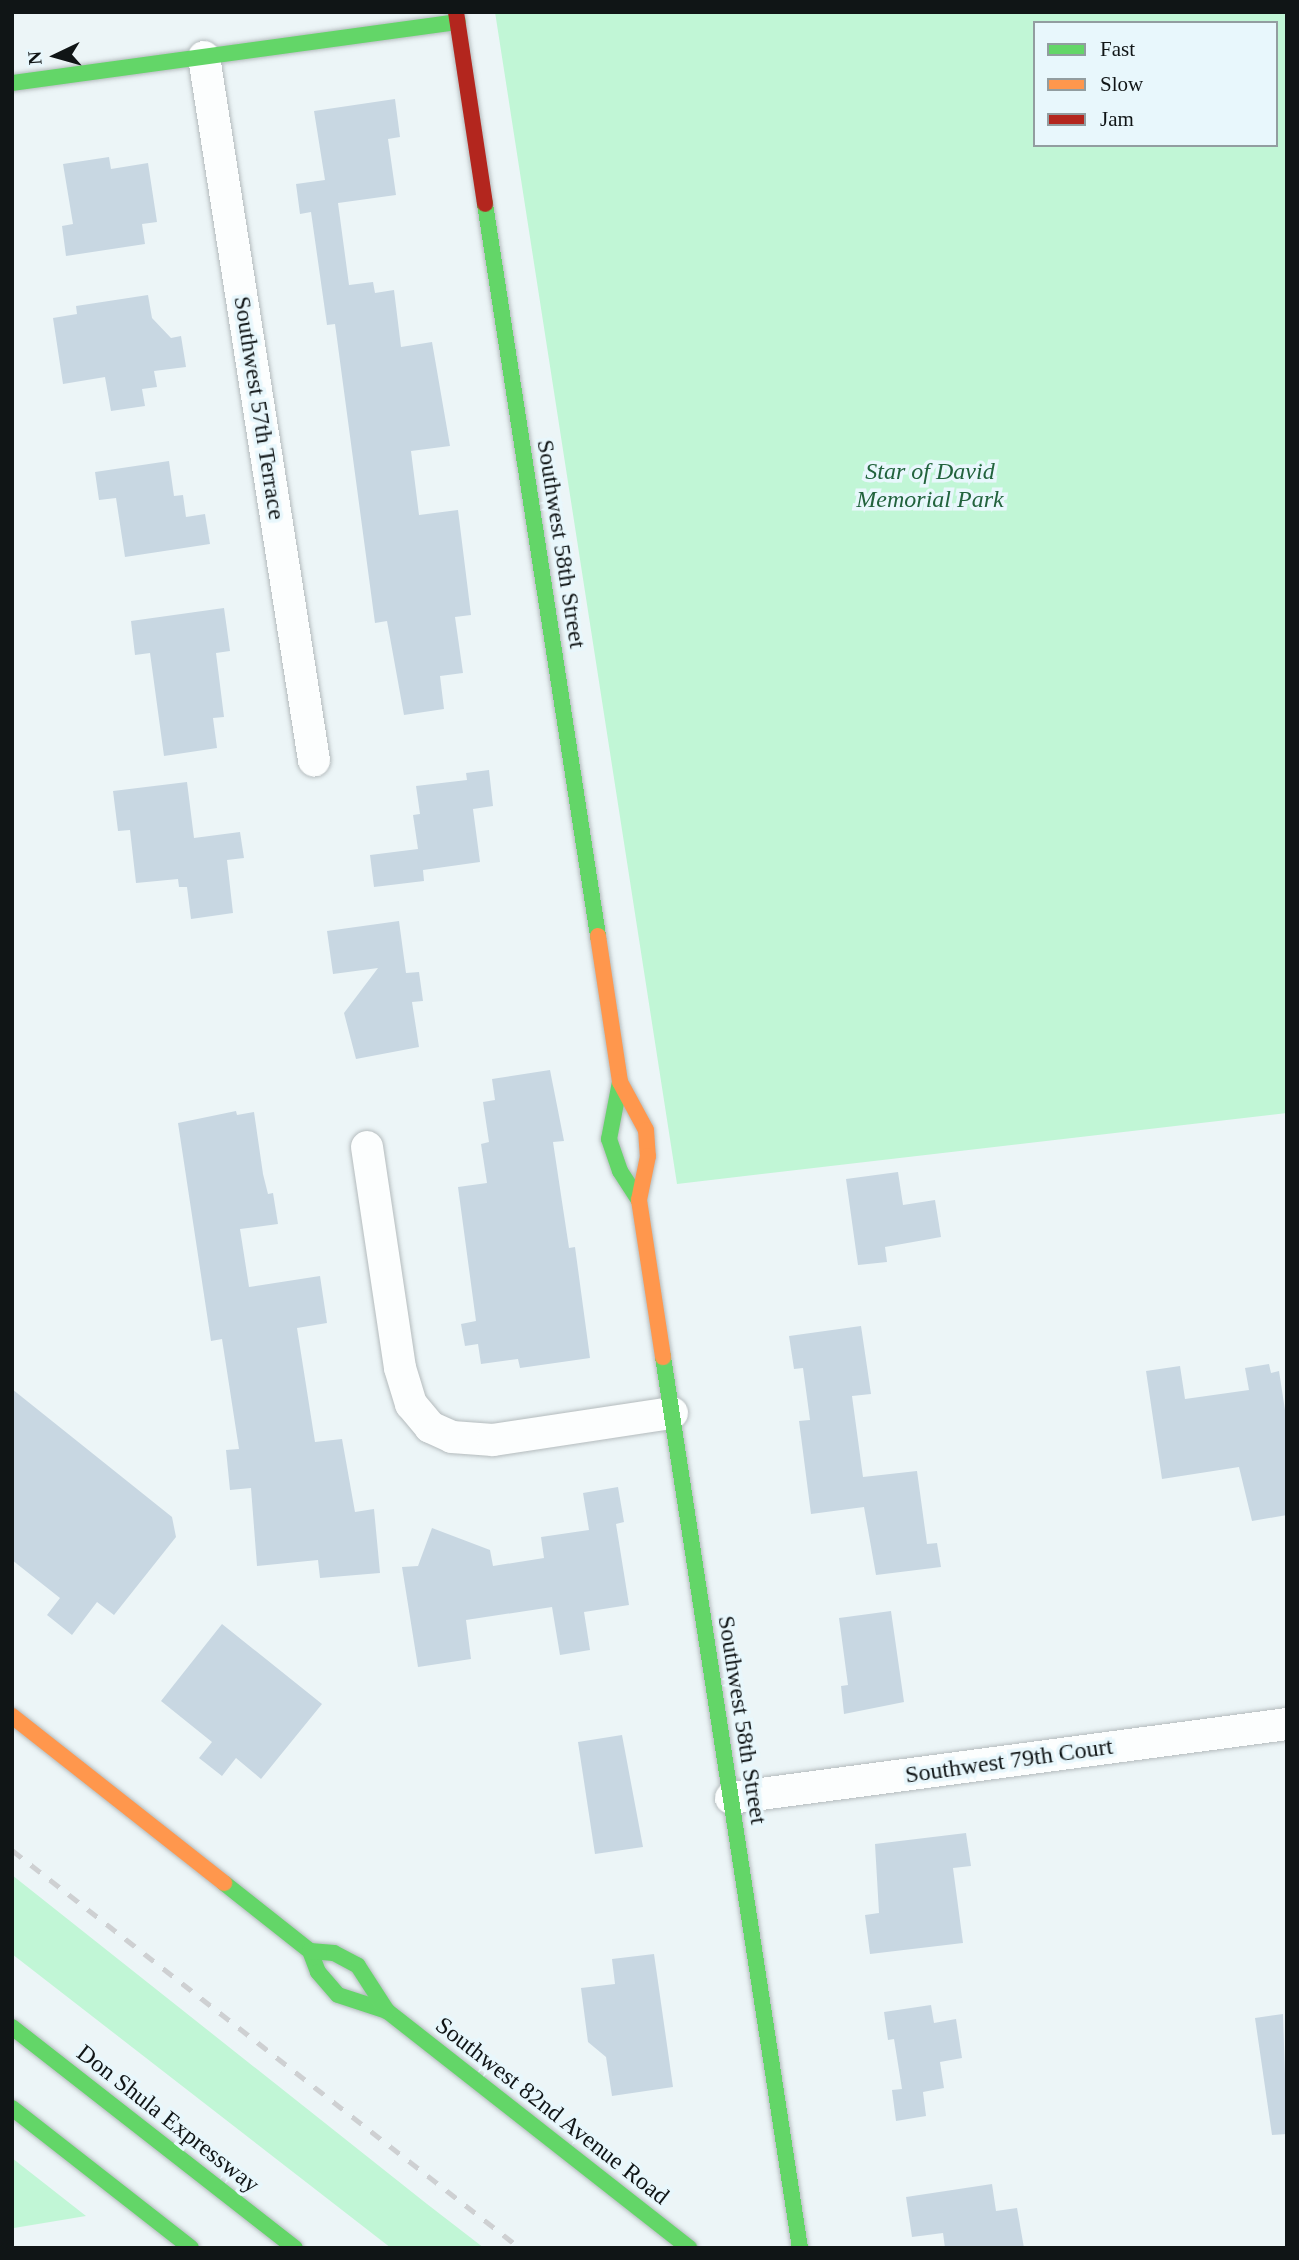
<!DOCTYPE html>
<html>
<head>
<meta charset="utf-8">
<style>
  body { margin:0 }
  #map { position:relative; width:1299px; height:2260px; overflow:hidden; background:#ecf5f7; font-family:Georgia,serif }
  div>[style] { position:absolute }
  .green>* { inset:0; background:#c1f6d6 }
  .building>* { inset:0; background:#c8d7e2 }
  .roads { filter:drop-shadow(0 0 2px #b4bbbd) drop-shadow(0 0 2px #b4bbbd) }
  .street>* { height:32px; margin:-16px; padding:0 16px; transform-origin:16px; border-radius:16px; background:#fcfefe }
  .fast>* { height:16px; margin:-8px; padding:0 8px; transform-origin:8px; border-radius:8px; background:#63d668 }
  .slow>* { height:16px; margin:-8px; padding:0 8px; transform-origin:8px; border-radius:8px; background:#ff974d }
  .jam>* { height:16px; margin:-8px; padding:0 8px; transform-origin:8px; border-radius:8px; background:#b3261e }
  .rail>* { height:5px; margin-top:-2.5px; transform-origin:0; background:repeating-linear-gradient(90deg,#ced0d2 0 12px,transparent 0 24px) }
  span { translate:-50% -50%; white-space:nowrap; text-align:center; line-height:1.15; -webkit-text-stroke:7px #e8f7fc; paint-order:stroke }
  .street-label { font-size:24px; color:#101516 }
  .park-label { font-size:24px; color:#22633d; font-style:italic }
  .frame { position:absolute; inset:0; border:14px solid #101516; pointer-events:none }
  .legend { position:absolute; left:1033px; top:21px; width:245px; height:126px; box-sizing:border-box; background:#e8f7fc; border:2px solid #929da0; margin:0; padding:9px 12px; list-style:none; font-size:21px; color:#101516 }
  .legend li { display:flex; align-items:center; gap:14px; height:35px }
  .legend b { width:35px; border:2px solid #929da0 }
  .north { position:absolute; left:21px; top:21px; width:70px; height:70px; -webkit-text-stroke:5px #e8f7fc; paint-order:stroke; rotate:265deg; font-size:19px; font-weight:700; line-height:28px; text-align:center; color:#101516 }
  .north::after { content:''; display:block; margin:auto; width:24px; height:32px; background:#101516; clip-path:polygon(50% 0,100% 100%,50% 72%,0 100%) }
</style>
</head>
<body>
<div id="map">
  <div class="green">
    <i style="clip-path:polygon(evenodd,495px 12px,1287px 12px,1287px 1113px,677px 1184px,495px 12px,1035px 23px,1276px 23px,1276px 145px,1035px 145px,1035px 23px)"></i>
    <i style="clip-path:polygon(12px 1875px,427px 2204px,484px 2248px,391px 2248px,12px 1954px)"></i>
    <i style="clip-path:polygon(12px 2158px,86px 2216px,14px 2228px,12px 2239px)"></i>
  </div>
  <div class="building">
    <i style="clip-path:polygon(395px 99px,400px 137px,388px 139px,396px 195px,338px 203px,349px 285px,373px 282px,375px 293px,394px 290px,401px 347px,432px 342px,450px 446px,411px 451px,419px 515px,458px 510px,471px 615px,455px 617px,463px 673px,440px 676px,444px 709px,404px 715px,387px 621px,375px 623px,335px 324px,327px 325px,311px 212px,300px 214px,296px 184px,325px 180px,314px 111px)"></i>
    <i style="clip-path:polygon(109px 157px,111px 169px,148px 163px,157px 222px,142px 224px,145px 244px,66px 256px,62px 226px,73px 224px,63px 164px)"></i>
    <i style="clip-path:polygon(148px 295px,152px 318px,171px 338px,181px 336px,186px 367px,154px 371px,157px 387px,142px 389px,145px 406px,111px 411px,105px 377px,63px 384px,53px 318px,77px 314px,76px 306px)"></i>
    <i style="clip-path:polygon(169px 461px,174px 496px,183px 495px,186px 517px,205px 514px,210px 544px,125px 557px,116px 498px,99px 500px,95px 472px)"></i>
    <i style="clip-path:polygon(224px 608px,230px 651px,216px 653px,224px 717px,213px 718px,217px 748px,164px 756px,150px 653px,135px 655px,131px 621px)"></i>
    <i style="clip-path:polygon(489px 770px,493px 806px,473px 809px,480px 862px,423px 870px,424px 881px,374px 887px,370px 855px,418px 849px,413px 815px,420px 814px,416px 786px,467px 780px,466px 773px)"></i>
    <i style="clip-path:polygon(187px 782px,194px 838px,240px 832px,244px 858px,227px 860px,233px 913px,191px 919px,187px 887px,179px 887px,178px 879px,136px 883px,130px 830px,118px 831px,113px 791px)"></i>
    <i style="clip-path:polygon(399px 921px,406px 973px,419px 972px,423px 1001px,412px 1002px,419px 1047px,356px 1059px,344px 1013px,378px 968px,333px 974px,327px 931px)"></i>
    <i style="clip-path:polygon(550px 1070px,564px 1141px,553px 1142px,569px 1248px,575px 1247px,590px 1358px,520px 1368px,518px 1359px,481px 1364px,478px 1344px,465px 1346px,461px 1324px,476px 1321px,458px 1187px,487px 1183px,481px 1144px,489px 1142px,483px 1102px,495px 1100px,492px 1079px)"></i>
    <i style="clip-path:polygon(236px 1111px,237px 1115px,254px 1112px,263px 1174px,268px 1194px,273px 1193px,278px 1224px,240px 1229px,249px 1287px,320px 1276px,327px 1323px,297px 1328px,315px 1442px,342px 1439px,355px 1512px,374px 1509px,380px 1573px,320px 1578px,318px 1560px,257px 1566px,251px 1488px,230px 1490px,226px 1450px,239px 1449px,222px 1339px,211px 1341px,178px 1123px)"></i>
    <i style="clip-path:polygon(898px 1172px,903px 1205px,935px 1200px,941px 1237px,885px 1247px,887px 1262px,858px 1265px,846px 1179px)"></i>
    <i style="clip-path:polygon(861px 1326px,871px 1394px,852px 1396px,863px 1477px,917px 1471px,927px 1544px,937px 1543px,941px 1567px,876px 1575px,864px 1507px,811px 1514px,799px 1421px,810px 1420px,803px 1368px,794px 1369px,789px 1336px)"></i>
    <i style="clip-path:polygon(1269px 1364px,1271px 1373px,1279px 1371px,1287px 1423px,1287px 1515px,1252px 1521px,1239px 1467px,1162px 1479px,1146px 1371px,1180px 1366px,1185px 1399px,1249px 1390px,1245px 1368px)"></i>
    <i style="clip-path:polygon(12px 1389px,172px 1517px,176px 1537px,114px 1615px,97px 1602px,72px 1635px,47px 1615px,60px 1598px,12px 1560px)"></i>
    <i style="clip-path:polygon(618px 1487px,624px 1522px,616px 1524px,629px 1605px,584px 1612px,590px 1650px,560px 1655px,552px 1607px,466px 1620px,471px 1659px,418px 1667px,402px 1567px,418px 1566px,432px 1528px,490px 1550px,493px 1566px,544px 1558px,541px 1537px,589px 1530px,583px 1493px)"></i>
    <i style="clip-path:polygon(891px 1611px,904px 1702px,844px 1714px,841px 1686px,848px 1685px,839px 1618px)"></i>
    <i style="clip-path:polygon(222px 1624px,322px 1704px,261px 1779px,236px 1758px,222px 1776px,199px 1758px,212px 1742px,161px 1701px)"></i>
    <i style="clip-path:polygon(622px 1735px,643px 1847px,595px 1854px,578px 1742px)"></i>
    <i style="clip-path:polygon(966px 1833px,971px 1866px,953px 1868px,963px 1943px,870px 1954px,865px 1915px,879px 1913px,875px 1844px)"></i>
    <i style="clip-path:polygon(654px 1954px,673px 2087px,612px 2096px,606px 2057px,588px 2042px,581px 1988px,615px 1984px,612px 1959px)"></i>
    <i style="clip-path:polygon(931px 2005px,934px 2023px,956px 2019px,962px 2058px,940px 2062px,944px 2088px,923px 2092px,926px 2116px,896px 2121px,892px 2090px,902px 2089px,894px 2039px,888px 2040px,884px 2012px)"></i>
    <i style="clip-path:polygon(1283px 2014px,1287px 2134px,1272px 2135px,1255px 2018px)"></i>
    <i style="clip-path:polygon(992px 2184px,996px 2211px,1017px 2208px,1024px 2248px,945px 2248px,943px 2233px,912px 2237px,906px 2197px)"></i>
  </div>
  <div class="roads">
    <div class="street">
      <i style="left:204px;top:57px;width:712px;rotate:81.11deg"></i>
      <i style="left:367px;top:1147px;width:223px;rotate:81.5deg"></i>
      <i style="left:400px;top:1368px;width:38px;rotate:73deg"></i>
      <i style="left:411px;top:1404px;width:30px;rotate:50deg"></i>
      <i style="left:430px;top:1427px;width:24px;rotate:24deg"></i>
      <i style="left:452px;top:1437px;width:41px;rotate:4.2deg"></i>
      <i style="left:493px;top:1440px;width:181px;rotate:-8.6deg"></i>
      <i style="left:731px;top:1798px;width:561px;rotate:-7.58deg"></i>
    </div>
    <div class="fast">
      <i style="left:12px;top:83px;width:450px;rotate:-7.8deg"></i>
      <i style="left:485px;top:204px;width:741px;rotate:81.22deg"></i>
      <i style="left:620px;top:1082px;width:58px;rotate:100.9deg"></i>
      <i style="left:609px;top:1139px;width:34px;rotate:71deg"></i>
      <i style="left:620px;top:1171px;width:35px;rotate:57deg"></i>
      <i style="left:663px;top:1357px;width:901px;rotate:81.26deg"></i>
      <i style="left:224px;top:1883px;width:110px;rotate:38.3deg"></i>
      <i style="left:310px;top:1951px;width:22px;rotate:69deg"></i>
      <i style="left:318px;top:1972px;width:30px;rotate:49deg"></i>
      <i style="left:338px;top:1995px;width:52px;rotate:18.1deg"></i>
      <i style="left:387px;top:2011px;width:384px;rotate:38.1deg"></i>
      <i style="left:310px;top:1951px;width:24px;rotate:5deg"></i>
      <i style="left:334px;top:1953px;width:27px;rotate:28deg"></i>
      <i style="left:358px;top:1966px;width:54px;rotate:57.2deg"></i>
      <i style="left:12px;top:2027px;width:359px;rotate:38deg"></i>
      <i style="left:12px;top:2108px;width:227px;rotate:38deg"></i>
    </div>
    <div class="slow">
      <i style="left:598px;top:936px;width:148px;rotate:81.4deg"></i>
      <i style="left:620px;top:1082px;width:55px;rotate:61.6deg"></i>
      <i style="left:646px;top:1130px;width:26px;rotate:86deg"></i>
      <i style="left:648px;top:1156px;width:45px;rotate:101.6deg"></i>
      <i style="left:639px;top:1200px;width:159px;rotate:81.3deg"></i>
      <i style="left:12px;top:1716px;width:270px;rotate:38.2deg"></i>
    </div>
    <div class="jam">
      <i style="left:456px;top:12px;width:194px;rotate:81.4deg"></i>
    </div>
  </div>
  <div class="rail">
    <i style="left:12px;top:1850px;width:645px;rotate:38.08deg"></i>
  </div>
  <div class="street-label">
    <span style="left:259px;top:408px;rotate:81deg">Southwest 57th Terrace</span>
    <span style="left:561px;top:544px;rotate:81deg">Southwest 58th Street</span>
    <span style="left:742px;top:1720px;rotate:81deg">Southwest 58th Street</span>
    <span style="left:1009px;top:1761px;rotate:-8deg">Southwest 79th Court</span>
    <span style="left:552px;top:2111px;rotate:38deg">Southwest 82nd Avenue Road</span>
    <span style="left:168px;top:2119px;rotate:38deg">Don Shula Expressway</span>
  </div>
  <div class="park-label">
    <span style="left:930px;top:486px">Star of David<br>Memorial Park</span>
  </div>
  <div class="frame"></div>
  <ul class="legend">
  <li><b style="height:9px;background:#63d668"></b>Fast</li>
  <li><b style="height:9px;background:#ff974d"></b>Slow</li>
  <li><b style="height:9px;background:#b3261e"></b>Jam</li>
  </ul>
  <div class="north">N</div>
</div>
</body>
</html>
